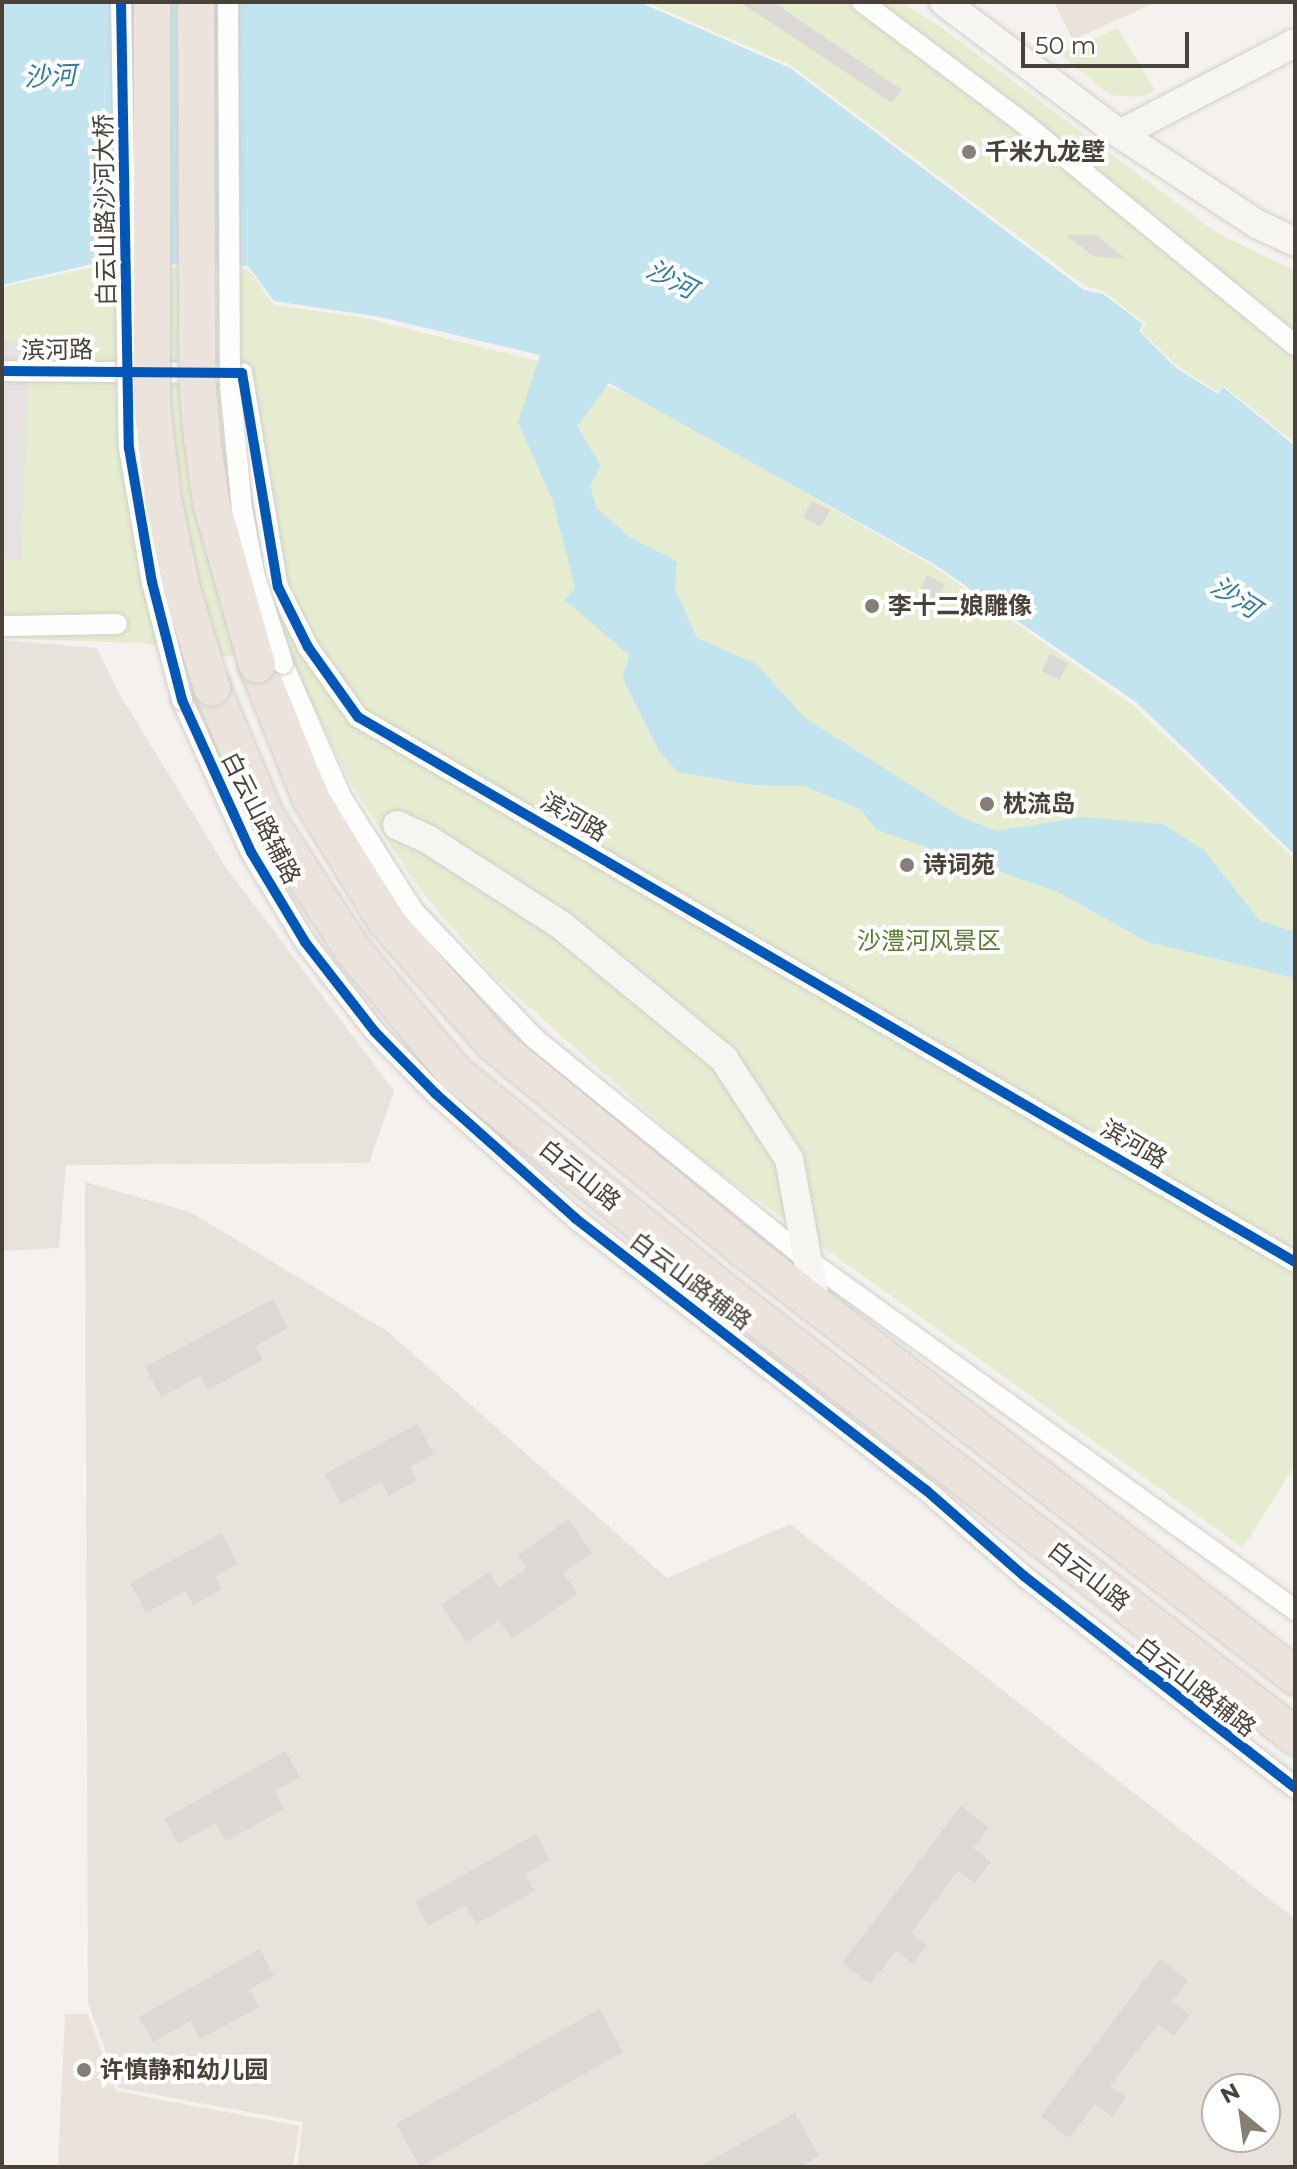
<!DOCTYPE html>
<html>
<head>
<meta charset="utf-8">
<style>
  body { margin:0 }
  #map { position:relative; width:1297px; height:2169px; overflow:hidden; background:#f4f1ee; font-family:Montserrat,"Noto Sans SC",sans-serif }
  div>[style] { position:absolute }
  .residential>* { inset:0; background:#e7e2dc }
  .education>* { inset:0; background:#eae3da }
  .green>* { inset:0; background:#e5eccf }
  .parking>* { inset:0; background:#e6e2df }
  .water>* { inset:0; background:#c1e4ef }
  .building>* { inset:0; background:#dcd8d5 }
  .roads { filter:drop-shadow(0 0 2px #d2cfcb) drop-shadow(0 0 2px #d2cfcb) }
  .street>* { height:20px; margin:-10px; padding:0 10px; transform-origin:10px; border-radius:10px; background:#fdfdfc }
  .secondary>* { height:28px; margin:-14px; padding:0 14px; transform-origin:14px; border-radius:14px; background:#f7f5f1 }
  .highway>* { height:36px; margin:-18px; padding:0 18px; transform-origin:18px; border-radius:18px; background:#ece4dc }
  .bridges { filter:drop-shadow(0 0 2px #d2cfcb) drop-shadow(0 0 2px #d2cfcb) }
  .street-bridge>* { height:20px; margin:-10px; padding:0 10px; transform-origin:10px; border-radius:10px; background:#fdfdfc }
  .highway-bridge>* { height:36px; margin:-18px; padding:0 18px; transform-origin:18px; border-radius:18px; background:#ece4dc }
  .cycleway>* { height:10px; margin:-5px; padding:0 5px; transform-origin:5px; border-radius:5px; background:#0057b8 }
  .dots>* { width:22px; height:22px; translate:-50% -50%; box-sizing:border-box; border:4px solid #fff; border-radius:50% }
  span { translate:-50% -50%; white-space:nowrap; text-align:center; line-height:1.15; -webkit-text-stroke:8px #fff; paint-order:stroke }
  .poi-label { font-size:24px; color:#4a4139; font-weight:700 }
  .left { translate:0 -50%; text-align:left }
  .street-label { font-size:24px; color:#4a4139 }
  .park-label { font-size:24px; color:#577c2c }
  .water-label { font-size:26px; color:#2e7f9d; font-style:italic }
  .frame { position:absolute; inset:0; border:4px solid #4a4139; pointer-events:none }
  .north { position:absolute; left:1201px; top:2073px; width:80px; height:80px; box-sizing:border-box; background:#fff; border:2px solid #b7b3b0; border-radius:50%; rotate:331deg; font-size:22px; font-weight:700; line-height:32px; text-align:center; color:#4a4139 }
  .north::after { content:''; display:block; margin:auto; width:28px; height:36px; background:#867f78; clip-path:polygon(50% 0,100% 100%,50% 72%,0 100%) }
  .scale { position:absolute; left:1021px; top:32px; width:168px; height:36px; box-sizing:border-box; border:4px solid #4a4139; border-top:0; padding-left:10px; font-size:24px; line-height:28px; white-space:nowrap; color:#4a4139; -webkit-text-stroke:6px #fff; paint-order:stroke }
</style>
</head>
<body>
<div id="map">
  <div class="residential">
    <i style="clip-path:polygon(2px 640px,97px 648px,120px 695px,225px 866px,394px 1091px,369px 1163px,66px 1165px,59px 1248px,2px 1251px)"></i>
    <i style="clip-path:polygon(evenodd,85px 1182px,190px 1212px,387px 1331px,667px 1578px,790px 1524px,1295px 1919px,1295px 2167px,297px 2167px,303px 2122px,119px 2088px,88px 2003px,85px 1182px,1217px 2089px,1265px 2089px,1265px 2137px,1217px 2137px,1217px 2089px)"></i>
  </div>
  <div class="education">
    <i style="clip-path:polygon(1054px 2px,1156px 2px,1073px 40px)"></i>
    <i style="clip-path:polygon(65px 2014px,88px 2014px,116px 2091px,300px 2126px,293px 2167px,58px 2167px)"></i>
  </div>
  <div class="green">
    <i style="clip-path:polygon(646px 2px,901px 2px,942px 28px,1217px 233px,1295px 271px,1295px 443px,1224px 386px,1218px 392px,1177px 366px,1141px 331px,1146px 324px,1103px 291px,1085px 286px,791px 65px)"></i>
    <i style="clip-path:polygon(1118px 28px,1155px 90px,1141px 97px,1110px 95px,1060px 54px)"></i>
    <i style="clip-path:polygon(97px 266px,248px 269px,274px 305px,360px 317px,550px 364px,639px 398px,933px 566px,1134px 706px,1295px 860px,1295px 1465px,1243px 1548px,704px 1162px,493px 975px,417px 886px,353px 787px,293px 666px,140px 643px,2px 638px,2px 287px)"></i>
  </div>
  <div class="parking">
    <i style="clip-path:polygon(2px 341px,30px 342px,21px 560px,2px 559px)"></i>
  </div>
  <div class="water">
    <i style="clip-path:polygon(2px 2px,639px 2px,790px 68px,1084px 290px,1103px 294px,1143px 324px,1139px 331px,1176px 368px,1218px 394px,1223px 387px,1295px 446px,1295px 855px,1136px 702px,934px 564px,609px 383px,577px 426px,601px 466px,590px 485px,596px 507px,629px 537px,677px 561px,675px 589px,697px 638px,756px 664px,805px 718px,961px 817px,997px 831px,1083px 817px,1162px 824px,1204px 850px,1259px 920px,1295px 932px,1295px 978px,1148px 942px,1056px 891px,877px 830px,860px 809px,804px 786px,753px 785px,678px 772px,660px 753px,622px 677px,629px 655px,565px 600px,575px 588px,552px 499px,518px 422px,540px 355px,380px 317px,274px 301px,248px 266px,96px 263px,2px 285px)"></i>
  </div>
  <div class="building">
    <i style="clip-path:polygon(740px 2px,773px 2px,902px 90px,892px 103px)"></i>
    <i style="clip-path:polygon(1066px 235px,1096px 235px,1126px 259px,1093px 256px)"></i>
    <i style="clip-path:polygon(812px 501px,830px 510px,821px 527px,803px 518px)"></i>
    <i style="clip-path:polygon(927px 575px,945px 584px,937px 601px,919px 592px)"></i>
    <i style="clip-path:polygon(1050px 654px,1068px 663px,1060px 680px,1042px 671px)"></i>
    <i style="clip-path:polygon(273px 1299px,288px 1328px,255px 1346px,263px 1360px,208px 1390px,200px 1376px,161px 1397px,145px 1367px)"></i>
    <i style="clip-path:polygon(417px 1424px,434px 1454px,410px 1467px,417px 1480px,389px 1496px,381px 1482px,341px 1504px,325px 1474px)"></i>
    <i style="clip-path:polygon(569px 1519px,592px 1553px,563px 1573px,577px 1594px,512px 1639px,499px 1620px,466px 1642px,441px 1605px,489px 1572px,499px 1587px,527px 1568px,518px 1555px)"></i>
    <i style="clip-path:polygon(222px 1533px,238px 1564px,215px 1576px,222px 1589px,193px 1605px,186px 1591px,146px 1613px,130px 1583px)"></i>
    <i style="clip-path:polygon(285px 1751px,300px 1777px,275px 1791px,284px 1809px,226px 1841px,216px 1823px,178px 1844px,164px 1819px)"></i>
    <i style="clip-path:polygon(961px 1806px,989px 1828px,973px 1848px,991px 1862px,975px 1883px,958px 1871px,911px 1933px,927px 1945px,913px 1964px,896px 1951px,870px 1984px,842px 1963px)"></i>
    <i style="clip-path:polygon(536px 1834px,550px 1860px,525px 1874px,535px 1891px,476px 1924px,466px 1905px,428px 1926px,415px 1902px)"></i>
    <i style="clip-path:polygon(260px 1949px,274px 1976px,249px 1989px,259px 2007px,200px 2039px,190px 2021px,153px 2042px,139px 2017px)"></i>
    <i style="clip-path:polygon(1160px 1959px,1188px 1981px,1172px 2001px,1190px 2015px,1174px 2036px,1158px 2024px,1110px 2086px,1126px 2098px,1112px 2117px,1095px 2104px,1069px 2138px,1041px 2116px)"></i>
    <i style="clip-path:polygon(599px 2009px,623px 2052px,420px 2167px,396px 2124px)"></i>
    <i style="clip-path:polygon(795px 2113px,819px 2156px,800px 2167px,699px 2167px)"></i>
  </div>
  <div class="roads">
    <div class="street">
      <i style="left:862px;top:2px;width:205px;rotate:36.9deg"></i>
      <i style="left:1026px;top:125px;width:348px;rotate:39.3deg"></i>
      <i style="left:2px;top:371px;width:240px;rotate:0.5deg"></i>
      <i style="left:242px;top:373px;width:217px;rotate:80.5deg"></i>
      <i style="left:278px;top:587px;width:67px;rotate:63.4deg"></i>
      <i style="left:308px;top:647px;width:86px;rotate:54.5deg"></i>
      <i style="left:358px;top:717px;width:1084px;rotate:30.18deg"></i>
      <i style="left:2px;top:626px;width:115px;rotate:-1deg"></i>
      <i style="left:283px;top:664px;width:145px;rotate:66.4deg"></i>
      <i style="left:341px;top:797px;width:136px;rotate:57.6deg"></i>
      <i style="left:414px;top:912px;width:175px;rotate:46.4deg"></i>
      <i style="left:535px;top:1039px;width:351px;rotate:39deg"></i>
      <i style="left:808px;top:1260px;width:600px;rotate:35.7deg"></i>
      <i style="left:182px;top:700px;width:167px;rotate:65.6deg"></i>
      <i style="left:251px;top:852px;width:105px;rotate:59deg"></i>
      <i style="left:305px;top:942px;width:114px;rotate:52.1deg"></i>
      <i style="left:375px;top:1032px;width:87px;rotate:45.5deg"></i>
      <i style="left:436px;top:1094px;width:186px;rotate:41.7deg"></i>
      <i style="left:575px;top:1218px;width:444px;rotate:37.8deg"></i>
      <i style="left:926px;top:1490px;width:130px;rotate:41.3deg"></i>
      <i style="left:1024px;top:1576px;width:344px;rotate:38deg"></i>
    </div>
    <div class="secondary">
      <i style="left:944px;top:2px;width:220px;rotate:36.9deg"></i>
      <i style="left:1120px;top:134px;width:164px;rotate:33.3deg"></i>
      <i style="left:1257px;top:224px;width:42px;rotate:25.3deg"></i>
      <i style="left:1120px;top:134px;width:197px;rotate:-27.5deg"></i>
      <i style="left:397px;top:825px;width:35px;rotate:25deg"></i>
      <i style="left:429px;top:840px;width:157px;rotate:32.8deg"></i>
      <i style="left:561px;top:925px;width:211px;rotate:39.4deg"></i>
      <i style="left:724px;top:1059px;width:119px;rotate:57deg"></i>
      <i style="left:789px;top:1159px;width:148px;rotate:79.5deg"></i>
    </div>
    <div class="highway">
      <i style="left:257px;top:665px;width:142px;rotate:68.1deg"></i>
      <i style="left:310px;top:797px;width:144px;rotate:58.6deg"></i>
      <i style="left:385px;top:920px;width:164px;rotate:48.7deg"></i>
      <i style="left:493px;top:1043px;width:321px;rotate:39.4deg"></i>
      <i style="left:741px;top:1247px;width:701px;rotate:37.75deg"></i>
      <i style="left:212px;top:688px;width:140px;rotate:67.3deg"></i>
      <i style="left:266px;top:817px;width:158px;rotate:56.9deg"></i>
      <i style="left:352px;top:949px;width:161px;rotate:50.3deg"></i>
      <i style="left:455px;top:1073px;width:333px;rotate:39.1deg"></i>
      <i style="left:713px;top:1283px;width:738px;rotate:37.9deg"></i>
    </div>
  </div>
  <div class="bridges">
    <div class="street-bridge">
      <i style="left:121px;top:2px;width:446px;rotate:89deg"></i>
      <i style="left:129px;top:448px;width:136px;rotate:80.3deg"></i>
      <i style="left:152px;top:582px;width:122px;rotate:75.7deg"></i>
      <i style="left:228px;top:2px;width:383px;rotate:89.7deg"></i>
      <i style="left:230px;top:385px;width:125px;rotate:84.5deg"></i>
      <i style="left:242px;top:509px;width:69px;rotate:79.2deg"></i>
      <i style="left:255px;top:577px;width:91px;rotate:72.2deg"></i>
    </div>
    <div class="highway-bridge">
      <i style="left:152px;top:2px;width:402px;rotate:90deg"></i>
      <i style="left:152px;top:404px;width:96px;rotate:83.4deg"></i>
      <i style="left:163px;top:499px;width:93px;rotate:78.2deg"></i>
      <i style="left:182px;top:590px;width:102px;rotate:73deg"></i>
      <i style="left:196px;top:2px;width:377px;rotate:89.8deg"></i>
      <i style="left:197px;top:379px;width:59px;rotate:85.2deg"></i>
      <i style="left:202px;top:438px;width:65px;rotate:82deg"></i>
      <i style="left:211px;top:502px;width:169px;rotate:74.2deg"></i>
    </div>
  </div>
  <div class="cycleway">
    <i style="left:121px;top:2px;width:446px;rotate:89deg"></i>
    <i style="left:129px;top:448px;width:136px;rotate:80.3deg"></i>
    <i style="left:152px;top:582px;width:122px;rotate:75.7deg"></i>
    <i style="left:182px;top:700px;width:167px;rotate:65.6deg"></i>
    <i style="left:251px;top:852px;width:105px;rotate:59deg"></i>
    <i style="left:305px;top:942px;width:114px;rotate:52.1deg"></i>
    <i style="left:375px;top:1032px;width:87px;rotate:45.5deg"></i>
    <i style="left:436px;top:1094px;width:186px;rotate:41.7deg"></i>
    <i style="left:575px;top:1218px;width:444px;rotate:37.8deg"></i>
    <i style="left:926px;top:1490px;width:130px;rotate:41.3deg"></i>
    <i style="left:1024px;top:1576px;width:344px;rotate:38deg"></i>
    <i style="left:2px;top:371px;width:240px;rotate:0.5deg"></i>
    <i style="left:242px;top:373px;width:217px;rotate:80.5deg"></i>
    <i style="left:278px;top:587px;width:67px;rotate:63.4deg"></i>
    <i style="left:308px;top:647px;width:86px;rotate:54.5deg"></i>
    <i style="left:358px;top:717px;width:1084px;rotate:30.18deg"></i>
  </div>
  <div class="dots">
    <i style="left:969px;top:152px;background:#867f78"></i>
    <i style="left:872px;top:606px;background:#867f78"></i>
    <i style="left:987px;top:804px;background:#867f78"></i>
    <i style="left:907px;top:865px;background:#867f78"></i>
    <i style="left:84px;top:2070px;background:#867f78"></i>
  </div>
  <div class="poi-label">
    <span class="left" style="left:985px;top:152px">千米九龙壁</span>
    <span class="left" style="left:888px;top:606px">李十二娘雕像</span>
    <span class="left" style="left:1003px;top:804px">枕流岛</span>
    <span class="left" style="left:923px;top:865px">诗词苑</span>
    <span class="left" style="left:100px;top:2070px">许慎静和幼儿园</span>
  </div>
  <div class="street-label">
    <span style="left:105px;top:210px;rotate:-91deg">白云山路沙河大桥</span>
    <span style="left:57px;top:350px;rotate:-1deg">滨河路</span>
    <span style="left:574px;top:817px;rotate:30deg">滨河路</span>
    <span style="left:261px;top:818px;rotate:63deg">白云山路辅路</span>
    <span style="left:1134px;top:1144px;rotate:30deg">滨河路</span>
    <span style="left:580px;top:1175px;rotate:39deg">白云山路</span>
    <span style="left:691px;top:1281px;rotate:37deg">白云山路辅路</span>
    <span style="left:1089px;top:1576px;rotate:38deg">白云山路</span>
    <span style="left:1196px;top:1687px;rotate:38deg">白云山路辅路</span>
  </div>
  <div class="park-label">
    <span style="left:929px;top:941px">沙澧河风景区</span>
  </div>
  <div class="water-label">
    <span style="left:50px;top:77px;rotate:-2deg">沙河</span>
    <span style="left:671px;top:280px;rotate:27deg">沙河</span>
    <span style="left:1235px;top:598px;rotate:33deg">沙河</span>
  </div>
  <div class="frame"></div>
  <div class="north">N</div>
  <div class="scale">50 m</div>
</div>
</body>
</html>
